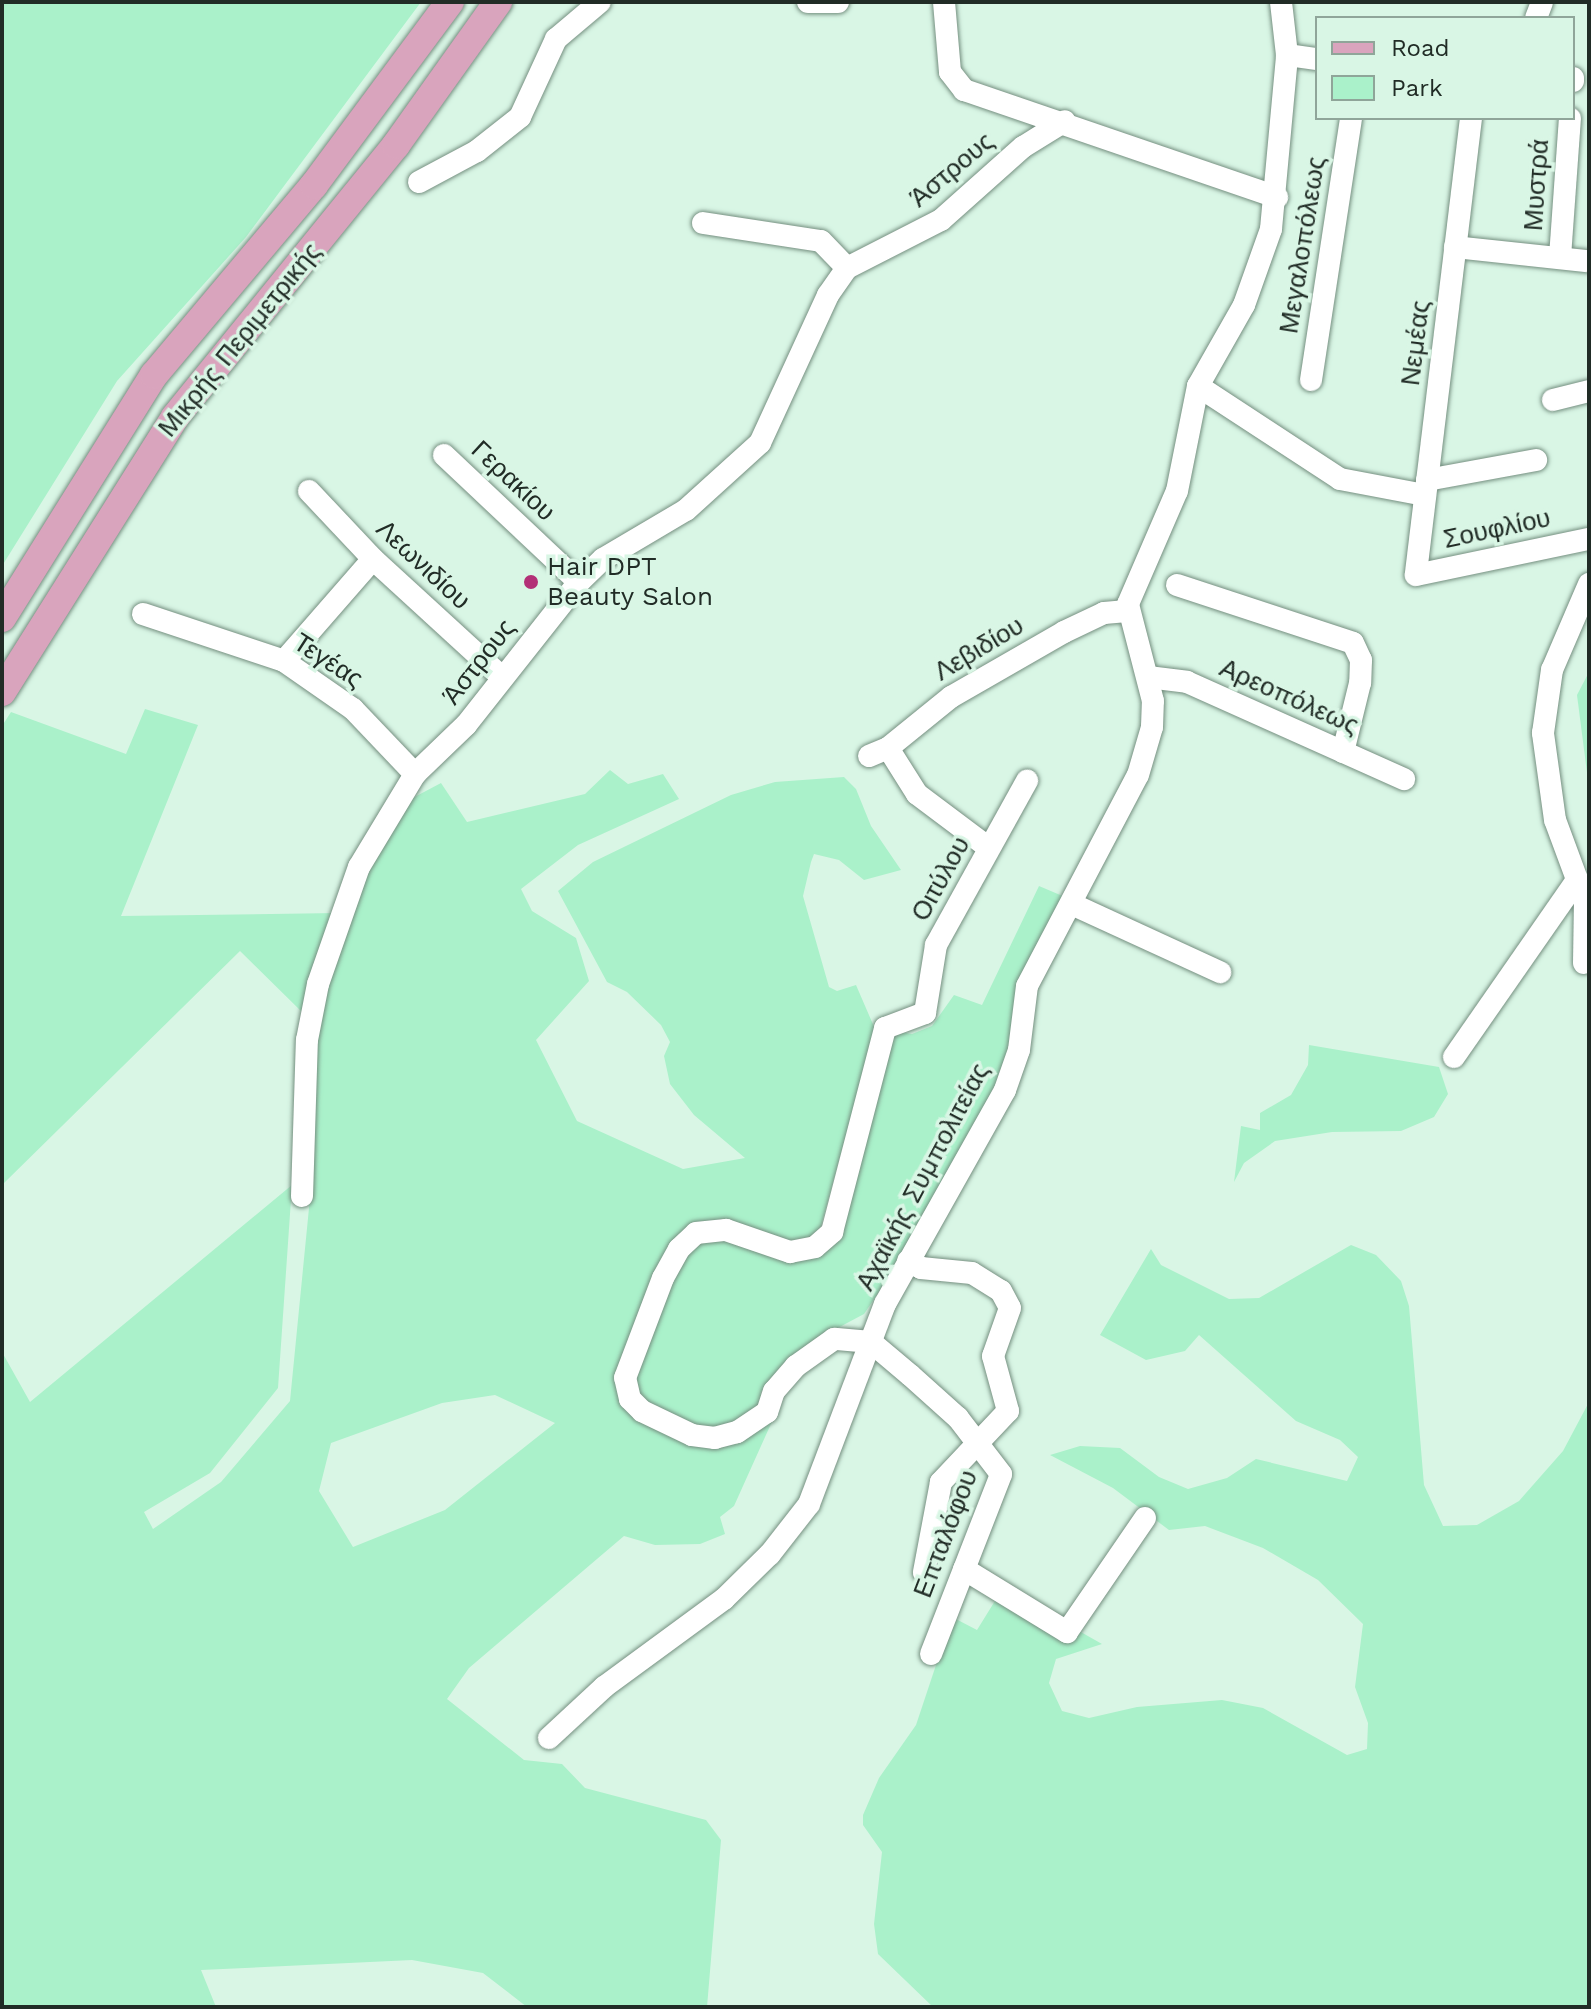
<!DOCTYPE html>
<html>
<head>
<meta charset="utf-8">
<style>
  body { margin:0 }
  #map { position:relative; width:1591px; height:2009px; overflow:hidden; background:#d9f6e5; font-family:"Work Sans",sans-serif }
  div>[style] { position:absolute }
  .green>* { inset:0; background:#aaf1ca }
  .roads { filter:drop-shadow(0 0 2px #758f80) drop-shadow(0 0 2px #758f80) }
  .minor>* { height:22px; margin:-11px; padding:0 11px; transform-origin:11px; border-radius:11px; background:#fff }
  .major>* { height:28px; margin:-14px; padding:0 14px; transform-origin:14px; border-radius:14px; background:#d9a4bd }
  .dots>* { width:22px; height:22px; translate:-50% -50%; box-sizing:border-box; border:4px solid #d9f6e5; border-radius:50% }
  span { translate:-50% -50%; white-space:nowrap; text-align:center; line-height:1.15; -webkit-text-stroke:7px #d9f6e5; paint-order:stroke }
  .street-label { font-size:26px; color:#212c26 }
  .poi-label { font-size:26px; color:#212c26 }
  .left { translate:0 -50%; text-align:left }
  .frame { position:absolute; inset:0; border:4px solid #212c26; pointer-events:none }
  .legend { position:absolute; left:1315px; top:16px; width:260px; height:104px; box-sizing:border-box; background:#d9f6e5; border:2px solid #8fa599; margin:0; padding:10px 14px; list-style:none; font-size:24px; color:#212c26 }
  .legend li { display:flex; align-items:center; gap:16px; height:40px }
  .legend b { width:40px; border:2px solid #8fa599 }
</style>
</head>
<body>
<div id="map">
  <div class="green">
    <i style="clip-path:polygon(2px 2px,421px 2px,246px 237px,117px 381px,2px 566px)"></i>
    <i style="clip-path:polygon(1589px 672px,1589px 788px,1577px 695px)"></i>
    <i style="clip-path:polygon(145px 709px,198px 725px,121px 916px,338px 913px,304px 1014px,240px 951px,2px 1185px,2px 726px,11px 712px,126px 754px)"></i>
    <i style="clip-path:polygon(evenodd,610px 770px,628px 784px,663px 774px,679px 799px,578px 845px,521px 889px,532px 911px,576px 938px,589px 981px,536px 1040px,577px 1121px,683px 1169px,745px 1158px,694px 1115px,670px 1084px,664px 1056px,670px 1042px,661px 1025px,627px 992px,607px 982px,558px 891px,593px 862px,731px 795px,775px 782px,844px 777px,856px 789px,871px 826px,901px 870px,864px 880px,839px 860px,814px 854px,811px 862px,803px 896px,829px 987px,837px 991px,856px 985px,875px 1029px,813px 1255px,890px 1030px,912px 1034px,932px 1026px,954px 995px,982px 1005px,1039px 886px,1072px 900px,1008px 1062px,883px 1286px,864px 1314px,817px 1339px,760px 1393px,779px 1406px,734px 1506px,720px 1517px,725px 1534px,700px 1544px,655px 1545px,624px 1536px,469px 1668px,447px 1699px,524px 1760px,562px 1764px,585px 1788px,706px 1820px,721px 1840px,707px 2007px,527px 2007px,483px 1973px,412px 1960px,201px 1970px,216px 2007px,2px 2007px,2px 1352px,30px 1402px,292px 1185px,278px 1388px,210px 1473px,144px 1512px,153px 1529px,221px 1482px,290px 1401px,309px 1208px,305px 1169px,311px 1034px,367px 863px,407px 801px,441px 783px,467px 822px,585px 794px,610px 770px,495px 1395px,555px 1423px,445px 1510px,353px 1547px,319px 1491px,331px 1443px,442px 1403px,495px 1395px)"></i>
    <i style="clip-path:polygon(1309px 1045px,1439px 1067px,1448px 1094px,1434px 1117px,1401px 1131px,1332px 1132px,1275px 1141px,1244px 1163px,1234px 1182px,1241px 1126px,1260px 1130px,1260px 1113px,1291px 1095px,1308px 1065px)"></i>
    <i style="clip-path:polygon(1351px 1245px,1376px 1255px,1401px 1281px,1409px 1306px,1424px 1485px,1443px 1526px,1477px 1525px,1519px 1501px,1563px 1451px,1589px 1402px,1589px 2007px,933px 2007px,878px 1954px,874px 1924px,882px 1852px,863px 1825px,863px 1815px,879px 1778px,916px 1725px,952px 1617px,977px 1630px,1003px 1588px,1102px 1644px,1056px 1659px,1049px 1683px,1062px 1711px,1089px 1718px,1137px 1707px,1222px 1700px,1263px 1708px,1347px 1755px,1367px 1749px,1368px 1723px,1355px 1687px,1363px 1624px,1318px 1580px,1263px 1548px,1205px 1526px,1169px 1530px,1113px 1488px,1050px 1455px,1080px 1446px,1120px 1448px,1159px 1477px,1188px 1489px,1227px 1478px,1256px 1459px,1347px 1481px,1358px 1457px,1340px 1440px,1296px 1421px,1199px 1335px,1185px 1351px,1146px 1360px,1100px 1335px,1151px 1249px,1161px 1265px,1229px 1299px,1259px 1298px)"></i>
  </div>
  <div class="roads">
    <div class="minor">
      <i style="left:808px;top:2px;width:30px"></i>
      <i style="left:944px;top:2px;width:70px;rotate:85.1deg"></i>
      <i style="left:950px;top:72px;width:23px;rotate:52deg"></i>
      <i style="left:964px;top:90px;width:331px;rotate:18.9deg"></i>
      <i style="left:1536px;top:18px;width:17px;rotate:-69deg"></i>
      <i style="left:1287px;top:55px;width:30px;rotate:8deg"></i>
      <i style="left:1573px;top:81px;width:3px;rotate:-90deg"></i>
      <i style="left:1471px;top:118px;width:460px;rotate:96.9deg"></i>
      <i style="left:1416px;top:575px;width:177px;rotate:-11.8deg"></i>
      <i style="left:419px;top:182px;width:66px;rotate:-28.1deg"></i>
      <i style="left:477px;top:151px;width:55px;rotate:-38.3deg"></i>
      <i style="left:520px;top:117px;width:86px;rotate:-65.2deg"></i>
      <i style="left:556px;top:39px;width:57px;rotate:-40.1deg"></i>
      <i style="left:703px;top:223px;width:119px;rotate:8.7deg"></i>
      <i style="left:821px;top:241px;width:37px;rotate:46deg"></i>
      <i style="left:1455px;top:247px;width:132px;rotate:6.1deg"></i>
      <i style="left:1560px;top:257px;width:139px;rotate:-85.9deg"></i>
      <i style="left:1311px;top:380px;width:265px;rotate:-81.3deg"></i>
      <i style="left:1198px;top:386px;width:170px;rotate:33.2deg"></i>
      <i style="left:1340px;top:479px;width:86px;rotate:10.7deg"></i>
      <i style="left:1553px;top:400px;width:37px;rotate:-14deg"></i>
      <i style="left:444px;top:455px;width:185px;rotate:43.3deg"></i>
      <i style="left:1427px;top:480px;width:111px;rotate:-10.4deg"></i>
      <i style="left:309px;top:491px;width:93px;rotate:46.7deg"></i>
      <i style="left:373px;top:559px;width:175px;rotate:42.5deg"></i>
      <i style="left:1177px;top:585px;width:185px;rotate:18.2deg"></i>
      <i style="left:1353px;top:643px;width:19px;rotate:65deg"></i>
      <i style="left:1361px;top:660px;width:23px;rotate:92deg"></i>
      <i style="left:1360px;top:683px;width:71px;rotate:103.8deg"></i>
      <i style="left:143px;top:614px;width:149px;rotate:18.4deg"></i>
      <i style="left:284px;top:661px;width:84px;rotate:34.8deg"></i>
      <i style="left:353px;top:709px;width:90px;rotate:46.4deg"></i>
      <i style="left:284px;top:661px;width:135px;rotate:-48.9deg"></i>
      <i style="left:1148px;top:677px;width:39px;rotate:7deg"></i>
      <i style="left:1187px;top:682px;width:238px;rotate:24.1deg"></i>
      <i style="left:888px;top:748px;width:54px;rotate:57.8deg"></i>
      <i style="left:917px;top:794px;width:90px;rotate:36.9deg"></i>
      <i style="left:869px;top:756px;width:21px;rotate:-23deg"></i>
      <i style="left:888px;top:748px;width:81px;rotate:-39deg"></i>
      <i style="left:951px;top:697px;width:130px;rotate:-29.9deg"></i>
      <i style="left:1064px;top:632px;width:44px;rotate:-25.4deg"></i>
      <i style="left:1104px;top:613px;width:23px;rotate:-5deg"></i>
      <i style="left:1074px;top:905px;width:161px;rotate:24.7deg"></i>
      <i style="left:1584px;top:963px;width:62px;rotate:-89.1deg"></i>
      <i style="left:1585px;top:901px;width:86px;rotate:-110.3deg"></i>
      <i style="left:1555px;top:820px;width:88px;rotate:-97.9deg"></i>
      <i style="left:1543px;top:733px;width:64px;rotate:-81.9deg"></i>
      <i style="left:1552px;top:670px;width:94px;rotate:-66.7deg"></i>
      <i style="left:1454px;top:1057px;width:216px;rotate:-55.2deg"></i>
      <i style="left:302px;top:1196px;width:156px;rotate:-88.2deg"></i>
      <i style="left:307px;top:1040px;width:57px;rotate:-78.9deg"></i>
      <i style="left:318px;top:984px;width:124px;rotate:-70.7deg"></i>
      <i style="left:359px;top:867px;width:109px;rotate:-58.9deg"></i>
      <i style="left:415px;top:774px;width:71px;rotate:-43.9deg"></i>
      <i style="left:466px;top:725px;width:182px;rotate:-51.7deg"></i>
      <i style="left:579px;top:582px;width:33px;rotate:-44deg"></i>
      <i style="left:603px;top:559px;width:96px;rotate:-30.6deg"></i>
      <i style="left:686px;top:510px;width:100px;rotate:-42.2deg"></i>
      <i style="left:760px;top:443px;width:163px;rotate:-65.3deg"></i>
      <i style="left:828px;top:295px;width:33px;rotate:-55deg"></i>
      <i style="left:847px;top:268px;width:106px;rotate:-27.1deg"></i>
      <i style="left:941px;top:220px;width:110px;rotate:-41.7deg"></i>
      <i style="left:1023px;top:147px;width:49px;rotate:-31.8deg"></i>
      <i style="left:908px;top:1261px;width:15px;rotate:28deg"></i>
      <i style="left:921px;top:1268px;width:51px;rotate:5.6deg"></i>
      <i style="left:972px;top:1273px;width:34px;rotate:32deg"></i>
      <i style="left:1001px;top:1291px;width:19px;rotate:62deg"></i>
      <i style="left:1010px;top:1308px;width:51px;rotate:109.5deg"></i>
      <i style="left:993px;top:1356px;width:57px;rotate:74.7deg"></i>
      <i style="left:1008px;top:1411px;width:98px;rotate:133.3deg"></i>
      <i style="left:941px;top:1482px;width:92px;rotate:100.7deg"></i>
      <i style="left:964px;top:1569px;width:121px;rotate:31.5deg"></i>
      <i style="left:1067px;top:1632px;width:138px;rotate:-55.6deg"></i>
      <i style="left:931px;top:1654px;width:193px;rotate:-68.7deg"></i>
      <i style="left:1001px;top:1474px;width:71px;rotate:-127.5deg"></i>
      <i style="left:958px;top:1418px;width:64px;rotate:-138.1deg"></i>
      <i style="left:910px;top:1375px;width:51px;rotate:-139.8deg"></i>
      <i style="left:871px;top:1342px;width:37px;rotate:-175deg"></i>
      <i style="left:834px;top:1339px;width:47px;rotate:144.6deg"></i>
      <i style="left:796px;top:1366px;width:33px;rotate:131deg"></i>
      <i style="left:774px;top:1391px;width:22px;rotate:108deg"></i>
      <i style="left:767px;top:1412px;width:36px;rotate:146deg"></i>
      <i style="left:737px;top:1432px;width:23px;rotate:165deg"></i>
      <i style="left:715px;top:1438px;width:23px;rotate:-173deg"></i>
      <i style="left:692px;top:1435px;width:55px;rotate:-154.4deg"></i>
      <i style="left:642px;top:1411px;width:17px;rotate:-135deg"></i>
      <i style="left:630px;top:1399px;width:22px;rotate:-103deg"></i>
      <i style="left:625px;top:1378px;width:107px;rotate:-69.2deg"></i>
      <i style="left:663px;top:1278px;width:33px;rotate:-61deg"></i>
      <i style="left:679px;top:1249px;width:23px;rotate:-43deg"></i>
      <i style="left:696px;top:1233px;width:30px;rotate:-6deg"></i>
      <i style="left:726px;top:1230px;width:68px;rotate:19deg"></i>
      <i style="left:790px;top:1252px;width:25px;rotate:-11deg"></i>
      <i style="left:815px;top:1247px;width:23px;rotate:-41deg"></i>
      <i style="left:832px;top:1232px;width:211px;rotate:-75.4deg"></i>
      <i style="left:885px;top:1028px;width:43px;rotate:-20.6deg"></i>
      <i style="left:925px;top:1013px;width:69px;rotate:-80.8deg"></i>
      <i style="left:936px;top:945px;width:188px;rotate:-61deg"></i>
      <i style="left:549px;top:1738px;width:75px;rotate:-42.8deg"></i>
      <i style="left:604px;top:1687px;width:149px;rotate:-36.3deg"></i>
      <i style="left:724px;top:1599px;width:64px;rotate:-44.4deg"></i>
      <i style="left:770px;top:1554px;width:63px;rotate:-52deg"></i>
      <i style="left:809px;top:1504px;width:214px;rotate:-69.2deg"></i>
      <i style="left:885px;top:1304px;width:245px;rotate:-60.7deg"></i>
      <i style="left:1005px;top:1090px;width:42px;rotate:-70.7deg"></i>
      <i style="left:1019px;top:1050px;width:64px;rotate:-82.9deg"></i>
      <i style="left:1027px;top:986px;width:238px;rotate:-62.3deg"></i>
      <i style="left:1138px;top:775px;width:50px;rotate:-73.7deg"></i>
      <i style="left:1152px;top:727px;width:26px;rotate:-88deg"></i>
      <i style="left:1153px;top:701px;width:100px;rotate:-104.5deg"></i>
      <i style="left:1128px;top:604px;width:123px;rotate:-66.6deg"></i>
      <i style="left:1177px;top:491px;width:107px;rotate:-78.7deg"></i>
      <i style="left:1198px;top:386px;width:93px;rotate:-60.4deg"></i>
      <i style="left:1244px;top:305px;width:81px;rotate:-70.4deg"></i>
      <i style="left:1271px;top:229px;width:175px;rotate:-84.7deg"></i>
      <i style="left:1287px;top:55px;width:53px;rotate:-96.5deg"></i>
    </div>
    <div class="major">
      <i style="left:2px;top:618px;width:287px;rotate:-58deg"></i>
      <i style="left:154px;top:375px;width:248px;rotate:-49.9deg"></i>
      <i style="left:314px;top:185px;width:228px;rotate:-53.4deg"></i>
      <i style="left:2px;top:692px;width:325px;rotate:-57.8deg"></i>
      <i style="left:175px;top:417px;width:350px;rotate:-50.9deg"></i>
      <i style="left:396px;top:145px;width:176px;rotate:-54.5deg"></i>
    </div>
  </div>
  <div class="dots">
    <i style="left:531px;top:582px;background:#b33077"></i>
  </div>
  <div class="street-label">
    <span style="left:952px;top:170px;rotate:-40deg">Άστρους</span>
    <span style="left:1537px;top:185px;rotate:-86deg">Μυστρά</span>
    <span style="left:1303px;top:245px;rotate:-81deg">Μεγαλοπόλεως</span>
    <span style="left:240px;top:340px;rotate:-51deg">Μικρής Περιμετρικής</span>
    <span style="left:1416px;top:343px;rotate:-83deg">Νεμέας</span>
    <span style="left:513px;top:481px;rotate:43deg">Γερακίου</span>
    <span style="left:1497px;top:529px;rotate:-12deg">Σουφλίου</span>
    <span style="left:423px;top:565px;rotate:43deg">Λεωνιδίου</span>
    <span style="left:979px;top:649px;rotate:-31deg">Λεβιδίου</span>
    <span style="left:328px;top:661px;rotate:33deg">Τεγέας</span>
    <span style="left:479px;top:662px;rotate:-52deg">Άστρους</span>
    <span style="left:1289px;top:697px;rotate:24deg">Αρεοπόλεως</span>
    <span style="left:941px;top:879px;rotate:-61deg">Οιτύλου</span>
    <span style="left:923px;top:1177px;rotate:-62deg">Αχαϊκής Συμπολιτείας</span>
    <span style="left:946px;top:1534px;rotate:-69deg">Επταλόφου</span>
  </div>
  <div class="poi-label">
    <span class="left" style="left:547px;top:582px">Hair DPT<br>Beauty Salon</span>
  </div>
  <div class="frame"></div>
  <ul class="legend">
  <li><b style="height:10px;background:#d9a4bd"></b>Road</li>
  <li><b style="height:22px;background:#aaf1ca"></b>Park</li>
  </ul>
</div>
</body>
</html>
